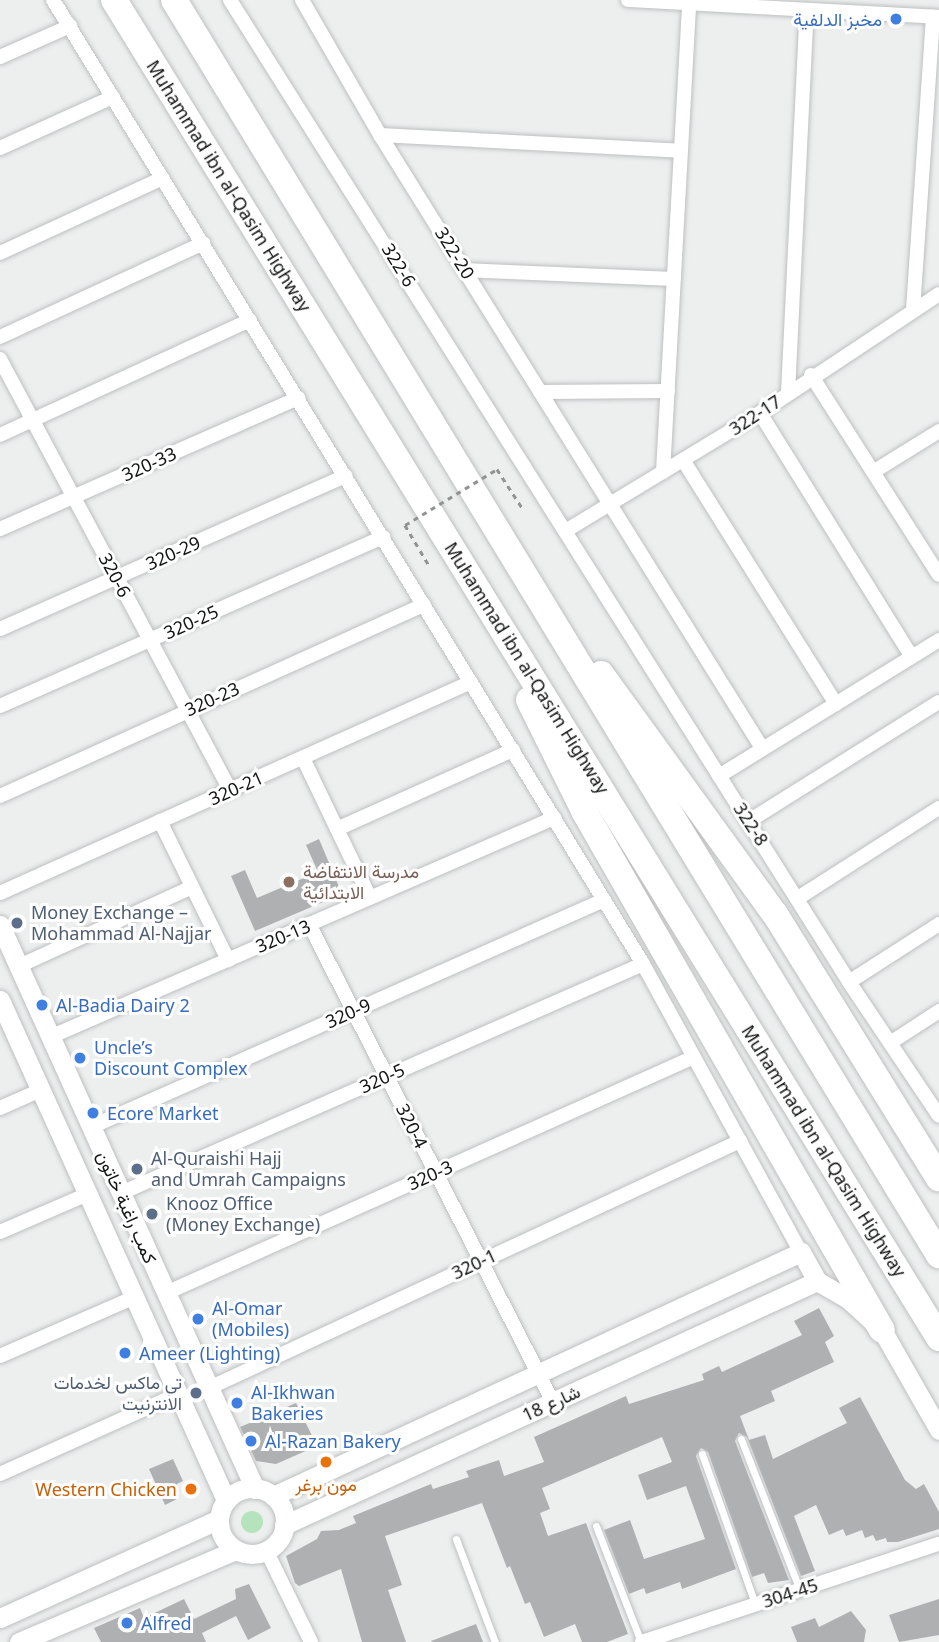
<!DOCTYPE html>
<html>
<head>
<meta charset="utf-8">
<style>
  body { margin:0 }
  #map { position:relative; width:939px; height:1642px; overflow:hidden; background:#edefef; font-family:"Noto Sans",Vazirmatn,sans-serif }
  div>[style] { position:absolute }
  .green>* { inset:0; background:#b5e4bc }
  .round { border-radius:50% }
  .building>* { inset:0; background:#afb0b1 }
  .path>* { height:2.5px; margin-top:-1.25px; transform-origin:0; background:repeating-linear-gradient(90deg,#919393 0 5px,transparent 0 10px) }
  .roads { filter:drop-shadow(0 0 2px #bebfc0) drop-shadow(0 0 2px #bebfc0) }
  .lane>* { height:7px; margin:-3.5px; padding:0 3.5px; transform-origin:3.5px; border-radius:3.5px; background:#fff }
  .street>* { height:14px; margin:-7px; padding:0 7px; transform-origin:7px; border-radius:7px; background:#fff }
  .secondary>* { height:19px; margin:-9.5px; padding:0 9.5px; transform-origin:9.5px; border-radius:9.5px; background:#fff }
  .secondary>.ring { margin:-9.5px; padding:0; box-sizing:content-box; background:none; border:19px solid #fff; border-radius:50% }
  .highway>* { height:26px; margin:-13px; padding:0 13px; transform-origin:13px; border-radius:13px; background:#fff }
  .path-bridge>* { height:2.5px; margin-top:-1.25px; transform-origin:0; background:repeating-linear-gradient(90deg,#919393 0 5px,transparent 0 10px) }
  .dots>* { width:19px; height:19px; translate:-50% -50%; box-sizing:border-box; border:4px solid #fff; border-radius:50% }
  span { translate:-50% -50%; white-space:nowrap; text-align:center; line-height:1.15; -webkit-text-stroke:6px #fff; paint-order:stroke }
  .shop-label { font-size:18px; color:#366cbe }
  .right { translate:-100% -50%; text-align:right }
  .left { translate:0 -50%; text-align:left }
  .street-label { font-size:18px; color:#121313 }
  .education-label { font-size:18px; color:#785e54 }
  .service-label { font-size:18px; color:#4e5e75 }
  .food-label { font-size:18px; color:#c56008 }
</style>
</head>
<body>
<div id="map">
  <div class="green">
    <i class="round" style="left:241px;top:1511px;width:22px;height:22px"></i>
  </div>
  <div class="building">
    <i style="clip-path:polygon(319px 839px,342px 894px,255px 931px,231px 876px,245px 870px,257px 898px,318px 872px,306px 845px)"></i>
    <i style="clip-path:polygon(819px 1308px,834px 1336px,825px 1342px,834px 1362px,771px 1391px,775px 1401px,740px 1416px,749px 1440px,765px 1435px,773px 1459px,847px 1423px,839px 1408px,860px 1397px,905px 1480px,916px 1489px,924px 1484px,939px 1512px,939px 1529px,898px 1542px,887px 1542px,886px 1538px,876px 1541px,873px 1535px,865px 1538px,862px 1530px,846px 1536px,843px 1529px,829px 1535px,816px 1505px,794px 1516px,815px 1571px,801px 1576px,747px 1437px,739px 1433px,735px 1441px,789px 1580px,768px 1583px,764px 1573px,752px 1577px,708px 1452px,701px 1448px,696px 1456px,736px 1569px,682px 1589px,680px 1582px,646px 1594px,644px 1588px,629px 1594px,604px 1530px,630px 1520px,644px 1559px,705px 1539px,686px 1486px,647px 1500px,638px 1475px,672px 1462px,662px 1437px,542px 1488px,550px 1509px,540px 1513px,548px 1536px,586px 1523px,628px 1634px,607px 1642px,582px 1642px,575px 1624px,544px 1637px,530px 1602px,525px 1604px,510px 1566px,507px 1568px,482px 1503px,385px 1536px,402px 1585px,388px 1590px,406px 1642px,362px 1642px,341px 1569px,299px 1586px,295px 1583px,286px 1556px,317px 1539px,321px 1531px,339px 1530px,356px 1523px,353px 1516px,431px 1484px,433px 1489px,469px 1477px,466px 1471px,499px 1460px,504px 1476px,544px 1462px,534px 1437px,626px 1396px,629px 1404px,704px 1380px,702px 1374px,719px 1366px,722px 1372px,802px 1335px,794px 1321px)"></i>
    <i style="clip-path:polygon(296px 1403px,317px 1446px,276px 1464px,256px 1461px,240px 1427px)"></i>
    <i style="clip-path:polygon(173px 1459px,183px 1481px,177px 1484px,177px 1499px,165px 1505px,149px 1469px)"></i>
    <i style="clip-path:polygon(249px 1584px,271px 1628px,248px 1640px,236px 1616px,202px 1633px,206px 1642px,101px 1642px,94px 1628px,140px 1608px,144px 1618px,184px 1599px,194px 1619px,236px 1599px,235px 1589px)"></i>
    <i style="clip-path:polygon(939px 1599px,939px 1635px,899px 1642px,889px 1615px)"></i>
    <i style="clip-path:polygon(851px 1611px,866px 1630px,864px 1642px,797px 1642px,791px 1627px,815px 1618px,819px 1627px)"></i>
    <i style="clip-path:polygon(476px 1624px,483px 1642px,432px 1642px,431px 1641px)"></i>
  </div>
  <div class="path">
    <i style="left:497px;top:469px;width:48px;rotate:57deg"></i>
    <i style="left:405px;top:525px;width:49px;rotate:59.2deg"></i>
  </div>
  <div class="roads">
    <div class="lane">
      <i style="left:741px;top:1439px;width:162px;rotate:68.7deg"></i>
      <i style="left:702px;top:1454px;width:159px;rotate:70.5deg"></i>
      <i style="left:596px;top:1526px;width:124px;rotate:68.8deg"></i>
      <i style="left:456px;top:1539px;width:110px;rotate:69.3deg"></i>
    </div>
    <div class="street">
      <i style="left:53px;top:0;width:1130px;rotate:58.53deg"></i>
      <i style="left:643px;top:964px;width:328px;rotate:61.3deg"></i>
      <i style="left:230px;top:0;width:1161px;rotate:57.77deg"></i>
      <i style="left:849px;top:982px;width:161px;rotate:56.1deg"></i>
      <i style="left:302px;top:0;width:156px;rotate:60deg"></i>
      <i style="left:380px;top:135px;width:722px;rotate:58.07deg"></i>
      <i style="left:628px;top:0;width:311px;rotate:3.1deg"></i>
      <i style="left:0;top:57px;width:77px;rotate:-23.9deg"></i>
      <i style="left:380px;top:135px;width:301px;rotate:3deg"></i>
      <i style="left:0;top:148px;width:124px;rotate:-24.3deg"></i>
      <i style="left:0;top:253px;width:179px;rotate:-24.7deg"></i>
      <i style="left:465px;top:270px;width:209px;rotate:2.5deg"></i>
      <i style="left:913px;top:310px;width:294px;rotate:-86.1deg"></i>
      <i style="left:0;top:337px;width:224px;rotate:-24.8deg"></i>
      <i style="left:0;top:359px;width:489px;rotate:61.9deg"></i>
      <i style="left:811px;top:375px;width:237px;rotate:57.4deg"></i>
      <i style="left:540px;top:392px;width:128px;rotate:-0.4deg"></i>
      <i style="left:788px;top:393px;width:383px;rotate:-87.2deg"></i>
      <i style="left:760px;top:413px;width:287px;rotate:58.1deg"></i>
      <i style="left:0;top:435px;width:275px;rotate:-24.7deg"></i>
      <i style="left:683px;top:460px;width:288px;rotate:57.9deg"></i>
      <i style="left:663px;top:472px;width:470px;rotate:-86.8deg"></i>
      <i style="left:873px;top:472px;width:78px;rotate:-31.8deg"></i>
      <i style="left:0;top:529px;width:326px;rotate:-23.7deg"></i>
      <i style="left:567px;top:530px;width:226px;rotate:-31.2deg"></i>
      <i style="left:760px;top:413px;width:215px;rotate:-33.6deg"></i>
      <i style="left:0;top:629px;width:378px;rotate:-23.9deg"></i>
      <i style="left:0;top:706px;width:419px;rotate:-23.8deg"></i>
      <i style="left:303px;top:758px;width:155px;rotate:64.4deg"></i>
      <i style="left:719px;top:776px;width:259px;rotate:-31.7deg"></i>
      <i style="left:0;top:796px;width:465px;rotate:-24.3deg"></i>
      <i style="left:160px;top:821px;width:155px;rotate:63.9deg"></i>
      <i style="left:749px;top:821px;width:224px;rotate:-32.1deg"></i>
      <i style="left:337px;top:829px;width:193px;rotate:-24.2deg"></i>
      <i style="left:0;top:893px;width:516px;rotate:-24.13deg"></i>
      <i style="left:798px;top:898px;width:167px;rotate:-32.6deg"></i>
      <i style="left:309px;top:924px;width:537px;rotate:62.96deg"></i>
      <i style="left:19px;top:966px;width:190px;rotate:-24.5deg"></i>
      <i style="left:849px;top:982px;width:107px;rotate:-32.8deg"></i>
      <i style="left:50px;top:1037px;width:550px;rotate:-23.49deg"></i>
      <i style="left:890px;top:1043px;width:59px;rotate:-33.1deg"></i>
      <i style="left:0;top:1108px;width:45px;rotate:-23.7deg"></i>
      <i style="left:91px;top:1127px;width:561px;rotate:-23.87deg"></i>
      <i style="left:121px;top:1193px;width:570px;rotate:-23.69deg"></i>
      <i style="left:0;top:1232px;width:96px;rotate:-23.4deg"></i>
      <i style="left:166px;top:1293px;width:578px;rotate:-24.08deg"></i>
      <i style="left:0;top:1356px;width:147px;rotate:-23.6deg"></i>
      <i style="left:209px;top:1388px;width:586px;rotate:-24.95deg"></i>
      <i style="left:0;top:1474px;width:195px;rotate:-24.2deg"></i>
      <i style="left:266px;top:1550px;width:102px;rotate:63.9deg"></i>
      <i style="left:642px;top:1642px;width:313px;rotate:-18.3deg"></i>
    </div>
    <div class="secondary">
      <i style="left:0;top:925px;width:619px;rotate:65.67deg"></i>
      <i style="left:0;top:1000px;width:549px;rotate:65.68deg"></i>
      <i class="ring" style="left:219px;top:1488px;width:47px;height:47px"></i>
      <i style="left:273px;top:1496px;width:582px;rotate:-24.8deg"></i>
      <i style="left:801px;top:1252px;width:33px;rotate:61deg"></i>
      <i style="left:817px;top:1281px;width:36px;rotate:30deg"></i>
      <i style="left:848px;top:1299px;width:46px;rotate:42.4deg"></i>
      <i style="left:882px;top:1330px;width:115px;rotate:60.3deg"></i>
      <i style="left:284px;top:1525px;width:586px;rotate:-24.6deg"></i>
      <i style="left:0;top:1618px;width:240px;rotate:-24.3deg"></i>
      <i style="left:19px;top:1642px;width:236px;rotate:-23deg"></i>
    </div>
    <div class="highway">
      <i style="left:114px;top:0;width:1572px;rotate:58.34deg"></i>
      <i style="left:174px;top:0;width:1470px;rotate:58.64deg"></i>
      <i style="left:601px;top:674px;width:296px;rotate:54.1deg"></i>
      <i style="left:775px;top:914px;width:311px;rotate:58.2deg"></i>
      <i style="left:529px;top:700px;width:124px;rotate:63.6deg"></i>
      <i style="left:584px;top:811px;width:598px;rotate:60.14deg"></i>
    </div>
  </div>
  <div class="path-bridge">
    <i style="left:405px;top:525px;width:108px;rotate:-31.3deg"></i>
  </div>
  <div class="dots">
    <i style="left:896px;top:19px;background:#3f7fe0"></i>
    <i style="left:289px;top:882px;background:#8d6e63"></i>
    <i style="left:17px;top:923px;background:#5c6f8a"></i>
    <i style="left:42px;top:1005px;background:#3f7fe0"></i>
    <i style="left:80px;top:1058px;background:#3f7fe0"></i>
    <i style="left:93px;top:1113px;background:#3f7fe0"></i>
    <i style="left:137px;top:1169px;background:#5c6f8a"></i>
    <i style="left:152px;top:1214px;background:#5c6f8a"></i>
    <i style="left:198px;top:1319px;background:#3f7fe0"></i>
    <i style="left:125px;top:1353px;background:#3f7fe0"></i>
    <i style="left:196px;top:1393px;background:#5c6f8a"></i>
    <i style="left:237px;top:1403px;background:#3f7fe0"></i>
    <i style="left:251px;top:1441px;background:#3f7fe0"></i>
    <i style="left:326px;top:1462px;background:#e8710a"></i>
    <i style="left:191px;top:1489px;background:#e8710a"></i>
    <i style="left:127px;top:1623px;background:#3f7fe0"></i>
  </div>
  <div class="shop-label">
    <span class="right" style="left:882px;top:19px">مخبز الدلفية</span>
    <span class="left" style="left:56px;top:1005px">Al-Badia Dairy 2</span>
    <span class="left" style="left:94px;top:1058px">Uncle’s<br>Discount Complex</span>
    <span class="left" style="left:107px;top:1113px">Ecore Market</span>
    <span class="left" style="left:212px;top:1319px">Al-Omar<br>(Mobiles)</span>
    <span class="left" style="left:139px;top:1353px">Ameer (Lighting)</span>
    <span class="left" style="left:251px;top:1403px">Al-Ikhwan<br>Bakeries</span>
    <span class="left" style="left:265px;top:1441px">Al-Razan Bakery</span>
    <span class="left" style="left:141px;top:1623px">Alfred</span>
  </div>
  <div class="street-label">
    <span style="left:229px;top:186px;rotate:58deg">Muhammad ibn al-Qasim Highway</span>
    <span style="left:455px;top:253px;rotate:58deg">322-20</span>
    <span style="left:399px;top:265px;rotate:58deg">322-6</span>
    <span style="left:755px;top:415px;rotate:-33deg">322-17</span>
    <span style="left:149px;top:464px;rotate:-24deg">320-33</span>
    <span style="left:173px;top:553px;rotate:-24deg">320-29</span>
    <span style="left:115px;top:575px;rotate:62deg">320-6</span>
    <span style="left:191px;top:622px;rotate:-24deg">320-25</span>
    <span style="left:527px;top:668px;rotate:58deg">Muhammad ibn al-Qasim Highway</span>
    <span style="left:212px;top:699px;rotate:-24deg">320-23</span>
    <span style="left:236px;top:788px;rotate:-24deg">320-21</span>
    <span style="left:751px;top:824px;rotate:57deg">322-8</span>
    <span style="left:283px;top:936px;rotate:-23deg">320-13</span>
    <span style="left:348px;top:1013px;rotate:-24deg">320-9</span>
    <span style="left:382px;top:1078px;rotate:-24deg">320-5</span>
    <span style="left:412px;top:1126px;rotate:63deg">320-4</span>
    <span style="left:824px;top:1151px;rotate:58deg">Muhammad ibn al-Qasim Highway</span>
    <span style="left:430px;top:1175px;rotate:-24deg">320-3</span>
    <span style="left:127px;top:1207px;rotate:66deg">كمب راغبة خاتون</span>
    <span style="left:474px;top:1264px;rotate:-25deg">320-1</span>
    <span style="left:551px;top:1403px;rotate:-25deg">شارع 18</span>
    <span style="left:790px;top:1593px;rotate:-18deg">304-45</span>
  </div>
  <div class="education-label">
    <span class="left" style="left:303px;top:882px">مدرسة الانتفاضة<br>الابتدائية</span>
  </div>
  <div class="service-label">
    <span class="left" style="left:31px;top:923px">Money Exchange –<br>Mohammad Al-Najjar</span>
    <span class="left" style="left:151px;top:1169px">Al-Quraishi Hajj<br>and Umrah Campaigns</span>
    <span class="left" style="left:166px;top:1214px">Knooz Office<br>(Money Exchange)</span>
    <span class="right" style="left:182px;top:1393px">تي ماكس لخدمات<br>الانترنيت</span>
  </div>
  <div class="food-label">
    <span style="left:326px;top:1484px">مون برغر</span>
    <span class="right" style="left:177px;top:1489px">Western Chicken</span>
  </div>
</div>
</body>
</html>
